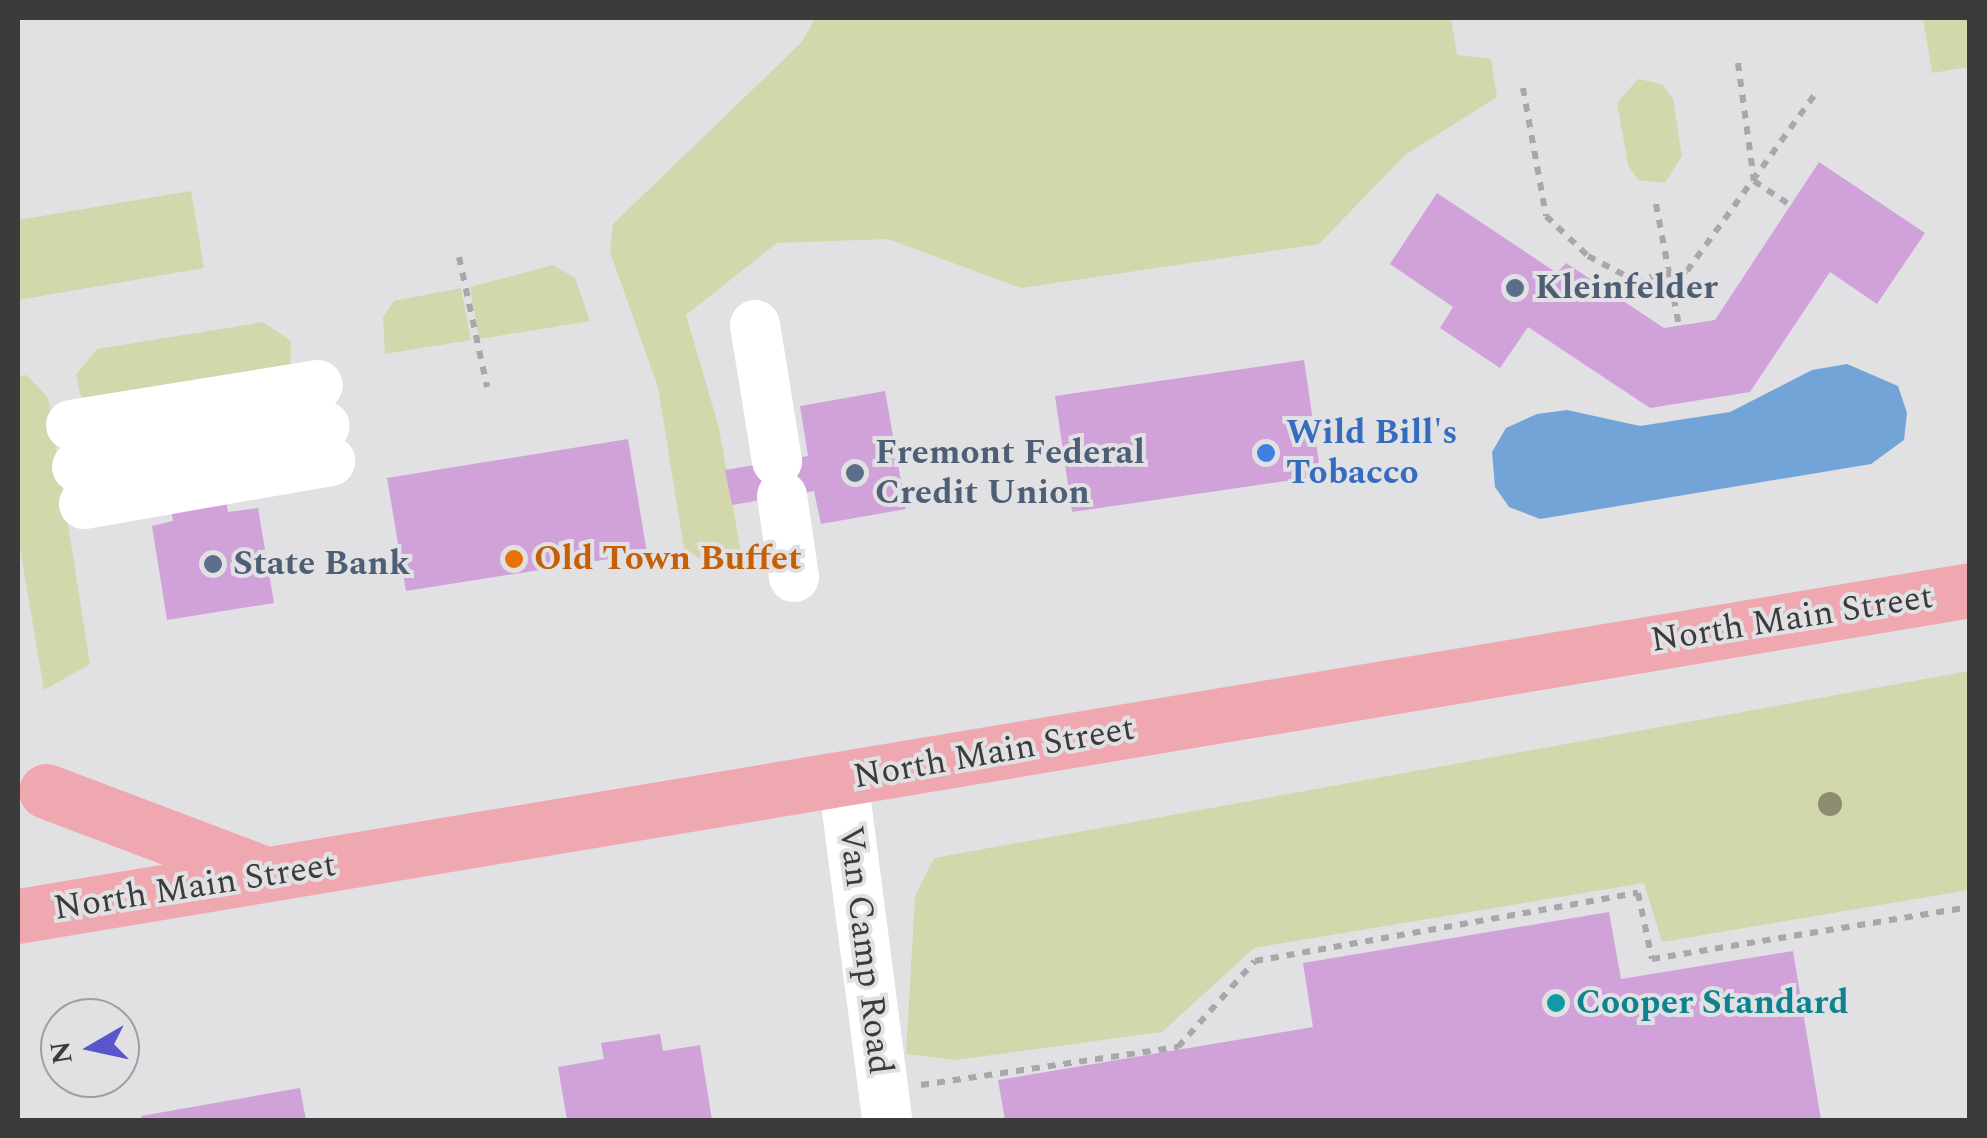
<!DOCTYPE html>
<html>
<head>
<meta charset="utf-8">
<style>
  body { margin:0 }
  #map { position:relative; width:1987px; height:1138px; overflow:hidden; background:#e1e1e4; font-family:Spectral,serif }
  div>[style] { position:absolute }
  .green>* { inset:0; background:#d3d7ac }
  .water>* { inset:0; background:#73a4d7 }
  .building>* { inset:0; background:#d0a2d9 }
  .path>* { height:6px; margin-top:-3px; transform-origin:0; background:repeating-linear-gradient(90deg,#a8a8ab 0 8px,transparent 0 16px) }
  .minor>* { height:50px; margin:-25px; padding:0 25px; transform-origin:25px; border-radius:25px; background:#fff }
  .major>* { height:55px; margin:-27.5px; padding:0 27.5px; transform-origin:27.5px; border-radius:27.5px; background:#efa7b0 }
  .trees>* { width:24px; height:24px; margin:-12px; border-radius:50%; background:#8b8c70 }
  .dots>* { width:28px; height:28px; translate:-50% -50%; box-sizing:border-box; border:5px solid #e1e1e4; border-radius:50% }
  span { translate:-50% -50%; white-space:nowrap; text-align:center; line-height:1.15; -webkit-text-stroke:8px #e1e1e4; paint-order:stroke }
  .service-label { font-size:35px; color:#4e5e75; font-weight:700 }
  .left { translate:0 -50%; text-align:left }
  .shop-label { font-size:35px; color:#366cbe; font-weight:700 }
  .food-label { font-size:35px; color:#c56008; font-weight:700 }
  .street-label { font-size:35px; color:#3b3b3c }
  .culture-label { font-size:35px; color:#0d838f; font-weight:700 }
  .frame { position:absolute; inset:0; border:20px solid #3b3b3c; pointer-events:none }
  .north { position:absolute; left:40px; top:998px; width:100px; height:100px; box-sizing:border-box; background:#e1e1e4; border:2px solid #9f9fa1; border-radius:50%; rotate:261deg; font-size:28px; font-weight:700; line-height:40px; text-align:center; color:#3b3b3c }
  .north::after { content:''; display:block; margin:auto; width:35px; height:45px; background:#5a55cd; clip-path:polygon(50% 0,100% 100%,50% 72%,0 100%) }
</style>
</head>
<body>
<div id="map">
  <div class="green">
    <i style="clip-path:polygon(815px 18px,1451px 18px,1457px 55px,1491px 59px,1497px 97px,1405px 155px,1319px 244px,1021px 288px,888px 239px,777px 243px,686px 315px,719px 428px,742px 558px,704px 562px,684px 548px,658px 387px,610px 252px,613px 224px,802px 42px)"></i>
    <i style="clip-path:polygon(1923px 18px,1969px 18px,1969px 67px,1932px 73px)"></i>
    <i style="clip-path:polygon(1638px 79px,1662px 84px,1673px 99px,1682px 156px,1665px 183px,1638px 180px,1628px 165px,1617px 103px)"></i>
    <i style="clip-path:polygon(191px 191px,204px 268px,18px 300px,18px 220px)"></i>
    <i style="clip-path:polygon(553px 265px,575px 278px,590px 321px,479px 339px,470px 287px)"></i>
    <i style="clip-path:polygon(461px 288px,471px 340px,385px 354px,383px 317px,394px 301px)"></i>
    <i style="clip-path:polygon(263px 322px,291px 341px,290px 370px,90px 406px,80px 394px,76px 375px,97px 349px)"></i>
    <i style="clip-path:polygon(27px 375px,48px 398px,90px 664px,44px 690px,18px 536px,18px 377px)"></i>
    <i style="clip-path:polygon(1969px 671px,1969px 890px,1662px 942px,1644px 883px,1254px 948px,1162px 1032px,956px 1060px,906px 1054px,915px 896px,934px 858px)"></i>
  </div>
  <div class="water">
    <i style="clip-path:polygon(1847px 364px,1898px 386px,1907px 413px,1904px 440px,1871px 464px,1540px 519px,1509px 507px,1495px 487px,1492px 452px,1506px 428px,1537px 414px,1567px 410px,1640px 426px,1730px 412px,1812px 370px)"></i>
  </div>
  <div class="building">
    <i style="clip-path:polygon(1819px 162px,1925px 233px,1877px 304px,1830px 272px,1750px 392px,1650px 408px,1528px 327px,1500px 368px,1440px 328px,1453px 307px,1390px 264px,1437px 193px,1557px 273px,1566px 263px,1664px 328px,1715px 320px)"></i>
    <i style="clip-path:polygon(1304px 360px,1321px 476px,1072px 512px,1055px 396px)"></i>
    <i style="clip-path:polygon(885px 391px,906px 509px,821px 524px,814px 491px,732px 505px,725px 470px,808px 456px,800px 406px)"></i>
    <i style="clip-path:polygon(209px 403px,228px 512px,258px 508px,274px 603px,167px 620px,152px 526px,173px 521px,154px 412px)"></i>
    <i style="clip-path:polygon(628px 439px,647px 553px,406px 591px,387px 478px)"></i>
    <i style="clip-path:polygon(1609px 912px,1621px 979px,1793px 951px,1821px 1120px,1005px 1120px,998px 1080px,1313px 1027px,1303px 963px)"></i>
    <i style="clip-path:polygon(660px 1034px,663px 1051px,700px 1045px,712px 1120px,567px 1120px,558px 1067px,604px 1059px,601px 1043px)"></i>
    <i style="clip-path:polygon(300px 1088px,306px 1120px,142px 1120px,141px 1116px)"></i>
  </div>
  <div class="path">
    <i style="left:1738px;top:63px;width:119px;rotate:82.3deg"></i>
    <i style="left:1754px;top:181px;width:43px;rotate:33.7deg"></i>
    <i style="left:1523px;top:88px;width:130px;rotate:79.8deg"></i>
    <i style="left:1546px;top:216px;width:58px;rotate:43.6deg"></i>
    <i style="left:1588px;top:256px;width:52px;rotate:27.6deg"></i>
    <i style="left:1634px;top:280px;width:54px;rotate:-9.6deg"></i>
    <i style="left:1687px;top:271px;width:218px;rotate:-54.1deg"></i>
    <i style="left:1656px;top:204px;width:124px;rotate:79.3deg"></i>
    <i style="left:459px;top:257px;width:133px;rotate:77.8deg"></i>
    <i style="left:921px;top:1085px;width:260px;rotate:-8.4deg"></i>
    <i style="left:1178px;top:1047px;width:115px;rotate:-48.2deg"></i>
    <i style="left:1255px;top:961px;width:389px;rotate:-10.1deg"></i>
    <i style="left:1638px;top:893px;width:67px;rotate:78deg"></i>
    <i style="left:1652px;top:959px;width:322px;rotate:-9.3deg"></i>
  </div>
  <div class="minor">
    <i style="left:755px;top:325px;width:138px;rotate:80.8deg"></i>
    <i style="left:71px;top:425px;width:250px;rotate:-9.2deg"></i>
    <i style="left:77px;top:467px;width:251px;rotate:-9.4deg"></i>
    <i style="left:782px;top:496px;width:82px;rotate:81.6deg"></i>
    <i style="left:84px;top:504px;width:250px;rotate:-9.9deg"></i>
    <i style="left:843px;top:779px;width:344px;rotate:82.6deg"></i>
  </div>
  <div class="major">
    <i style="left:46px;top:791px;width:229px;rotate:20.7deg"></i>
    <i style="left:18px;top:916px;width:1979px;rotate:-9.48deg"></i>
  </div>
  <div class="trees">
    <i style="left:1830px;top:804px"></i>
  </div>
  <div class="dots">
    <i style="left:1515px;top:288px;background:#5c6f8a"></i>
    <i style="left:1266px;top:453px;background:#3f7fe0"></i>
    <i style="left:855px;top:473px;background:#5c6f8a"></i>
    <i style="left:514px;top:559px;background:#e8710a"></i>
    <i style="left:213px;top:564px;background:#5c6f8a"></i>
    <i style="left:1556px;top:1003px;background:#0f9aa8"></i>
  </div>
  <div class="service-label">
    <span class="left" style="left:1535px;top:288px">Kleinfelder</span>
    <span class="left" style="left:875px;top:473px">Fremont Federal<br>Credit Union</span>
    <span class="left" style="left:233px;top:564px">State Bank</span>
  </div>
  <div class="shop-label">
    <span class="left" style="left:1286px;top:453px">Wild Bill's<br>Tobacco</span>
  </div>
  <div class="food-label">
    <span class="left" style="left:534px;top:559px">Old Town Buffet</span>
  </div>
  <div class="street-label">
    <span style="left:1792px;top:619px;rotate:-9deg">North Main Street</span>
    <span style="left:994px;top:753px;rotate:-10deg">North Main Street</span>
    <span style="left:195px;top:887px;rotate:-9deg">North Main Street</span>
    <span style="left:865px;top:950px;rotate:83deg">Van Camp Road</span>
  </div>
  <div class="culture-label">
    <span class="left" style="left:1576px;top:1003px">Cooper Standard</span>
  </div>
  <div class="frame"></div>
  <div class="north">N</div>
</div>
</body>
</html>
